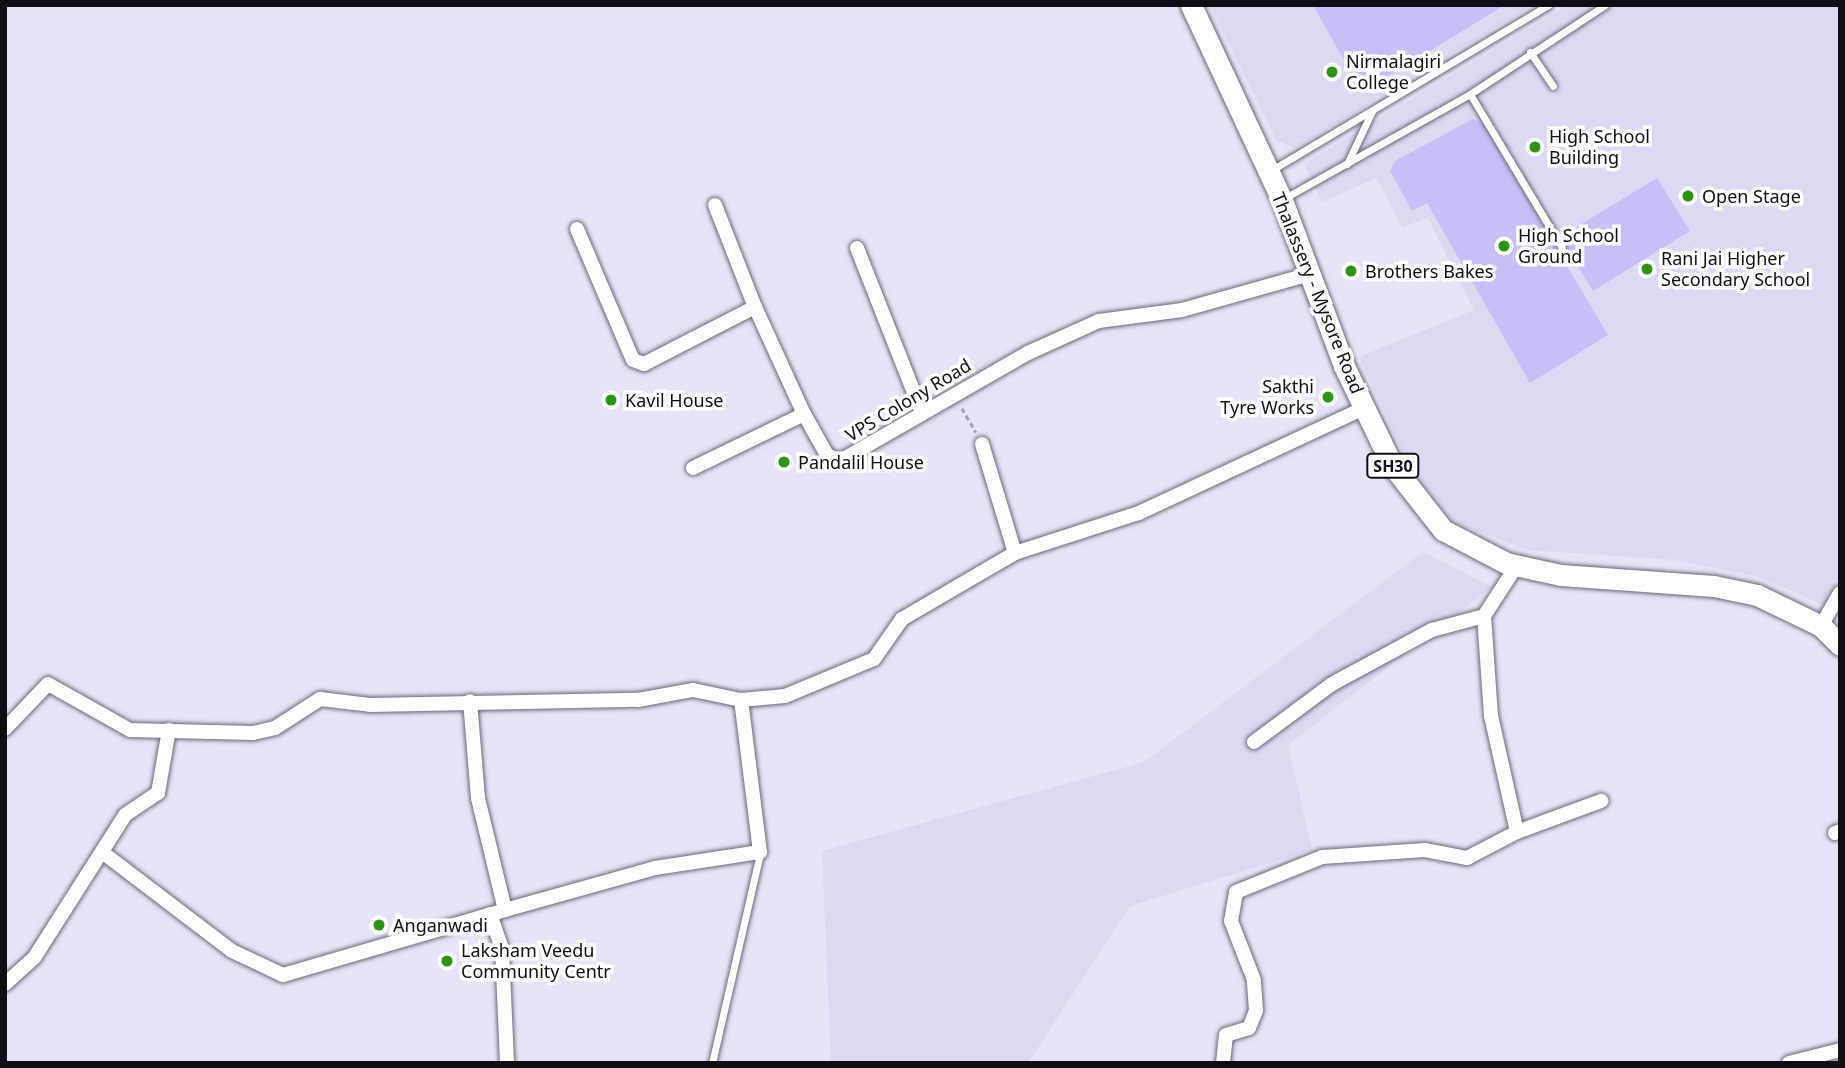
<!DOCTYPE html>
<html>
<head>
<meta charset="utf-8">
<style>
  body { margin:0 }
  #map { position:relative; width:1845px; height:1068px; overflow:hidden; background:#e6e4f7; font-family:"Noto Sans",sans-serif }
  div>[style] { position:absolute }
  .built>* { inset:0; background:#dcd9f3 }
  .green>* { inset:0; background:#c7c0f7 }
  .path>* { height:2.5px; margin-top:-1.25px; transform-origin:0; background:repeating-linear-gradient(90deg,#a4a2b1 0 5px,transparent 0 8.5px) }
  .roads { filter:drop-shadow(0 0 2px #696878) drop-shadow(0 0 2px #696878) }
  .lane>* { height:7px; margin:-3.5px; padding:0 3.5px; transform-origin:3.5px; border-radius:3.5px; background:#fff }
  .street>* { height:14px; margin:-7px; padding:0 7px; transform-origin:7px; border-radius:7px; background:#fff }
  .primary>* { height:21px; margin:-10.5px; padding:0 10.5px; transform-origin:10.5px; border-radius:10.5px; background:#fff }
  .dots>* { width:19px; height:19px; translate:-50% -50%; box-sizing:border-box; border:4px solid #fff; border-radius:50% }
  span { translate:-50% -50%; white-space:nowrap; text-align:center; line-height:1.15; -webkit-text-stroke:7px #fff; paint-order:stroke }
  .shield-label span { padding:2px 5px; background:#fff; border:2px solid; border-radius:5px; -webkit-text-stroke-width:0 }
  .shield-label { font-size:16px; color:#0f0e14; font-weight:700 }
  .poi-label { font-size:18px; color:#0f0e14 }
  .left { translate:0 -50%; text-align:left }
  .right { translate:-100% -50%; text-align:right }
  .street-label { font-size:18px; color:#0f0e14 }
  .frame { position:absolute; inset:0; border:7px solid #0f0e14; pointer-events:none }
</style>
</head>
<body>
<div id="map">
  <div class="built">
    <i style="clip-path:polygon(1210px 5px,1533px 5px,1295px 148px,1276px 140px)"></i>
    <i style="clip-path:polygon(1568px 5px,1840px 5px,1840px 576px,1823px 605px,1760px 577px,1676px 560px,1528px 550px,1455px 523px,1412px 472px,1359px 357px,1474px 310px,1428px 218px,1402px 227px,1376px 178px,1322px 202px,1304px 164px)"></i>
    <i style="clip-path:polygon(1423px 552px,1492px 587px,1288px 745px,1312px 850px,1130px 906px,1028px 1063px,831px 1063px,822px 851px,1144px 762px)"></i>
  </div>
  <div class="green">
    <i style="clip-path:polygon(1313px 5px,1505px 5px,1362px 92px)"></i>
    <i style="clip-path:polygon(1473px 119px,1483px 124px,1608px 335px,1530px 383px,1427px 203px,1412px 211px,1390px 171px,1395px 161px)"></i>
    <i style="clip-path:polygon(1657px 178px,1690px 231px,1593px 291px,1560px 237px)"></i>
  </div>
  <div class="path">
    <i style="left:962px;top:408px;width:28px;rotate:60deg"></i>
  </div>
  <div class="roads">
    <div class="lane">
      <i style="left:1530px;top:52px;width:41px;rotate:55.9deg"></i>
      <i style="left:1470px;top:94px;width:179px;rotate:59.1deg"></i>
      <i style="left:1347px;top:164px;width:59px;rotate:-64.7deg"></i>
      <i style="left:1270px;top:171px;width:324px;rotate:-30.8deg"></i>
      <i style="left:1283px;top:199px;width:214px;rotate:-29.3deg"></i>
      <i style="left:1470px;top:94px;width:162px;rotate:-33.4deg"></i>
      <i style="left:712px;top:1063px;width:215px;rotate:-77.1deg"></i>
    </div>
    <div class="street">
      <i style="left:715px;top:205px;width:110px;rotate:68.6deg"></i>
      <i style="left:577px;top:229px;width:142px;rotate:66.9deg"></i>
      <i style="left:633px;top:360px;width:12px;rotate:20deg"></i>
      <i style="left:644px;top:364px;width:125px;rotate:-27.2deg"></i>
      <i style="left:755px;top:307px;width:118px;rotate:65.4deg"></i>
      <i style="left:804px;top:414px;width:47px;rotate:60.7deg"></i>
      <i style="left:827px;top:455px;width:14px;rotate:25deg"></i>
      <i style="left:840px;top:461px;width:217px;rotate:-29.9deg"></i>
      <i style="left:1028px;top:353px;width:78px;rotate:-24.3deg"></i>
      <i style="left:1099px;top:321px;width:84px;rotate:-7.5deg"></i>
      <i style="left:1182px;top:310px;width:133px;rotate:-15.7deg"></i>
      <i style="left:857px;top:248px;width:177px;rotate:68.5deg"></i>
      <i style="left:982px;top:444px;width:114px;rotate:73.2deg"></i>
      <i style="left:693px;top:468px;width:123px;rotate:-25.9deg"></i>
      <i style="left:1821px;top:626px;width:38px;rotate:-60deg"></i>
      <i style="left:5px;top:729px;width:62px;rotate:-46.3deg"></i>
      <i style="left:48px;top:684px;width:94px;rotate:29.3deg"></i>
      <i style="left:130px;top:730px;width:123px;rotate:1.4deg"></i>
      <i style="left:253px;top:733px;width:23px;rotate:-13deg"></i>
      <i style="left:275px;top:728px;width:54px;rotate:-32.8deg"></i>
      <i style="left:320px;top:699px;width:50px;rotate:6.8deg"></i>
      <i style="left:370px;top:705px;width:268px;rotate:-1.1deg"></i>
      <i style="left:638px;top:700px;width:56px;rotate:-10.3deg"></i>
      <i style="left:693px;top:690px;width:49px;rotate:11.8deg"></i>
      <i style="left:741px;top:700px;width:44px;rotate:-5.2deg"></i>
      <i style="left:785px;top:696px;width:96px;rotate:-22.6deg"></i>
      <i style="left:874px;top:659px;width:49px;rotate:-55deg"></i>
      <i style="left:902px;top:619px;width:131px;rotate:-30.3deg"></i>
      <i style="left:1015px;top:553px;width:130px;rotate:-17.9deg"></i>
      <i style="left:1139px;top:513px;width:248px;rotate:-25deg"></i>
      <i style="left:1254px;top:742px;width:97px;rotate:-36.6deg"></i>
      <i style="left:1332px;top:684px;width:114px;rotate:-28.4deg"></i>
      <i style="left:1432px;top:630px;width:54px;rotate:-15.1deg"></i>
      <i style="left:1517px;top:832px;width:90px;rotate:-20.3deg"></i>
      <i style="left:1835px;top:833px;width:5px;rotate:-22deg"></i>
      <i style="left:102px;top:852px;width:163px;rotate:37.3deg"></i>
      <i style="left:232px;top:951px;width:56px;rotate:25.2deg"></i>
      <i style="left:283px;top:975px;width:231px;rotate:-16.3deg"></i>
      <i style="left:505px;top:910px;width:115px;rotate:-103.6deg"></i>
      <i style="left:478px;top:798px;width:97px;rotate:-94.7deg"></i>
      <i style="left:505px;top:910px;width:156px;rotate:-15.6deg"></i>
      <i style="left:655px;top:868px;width:106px;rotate:-8.7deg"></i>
      <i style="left:760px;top:852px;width:153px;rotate:-97.1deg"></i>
      <i style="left:490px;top:914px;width:36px;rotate:71deg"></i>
      <i style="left:502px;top:948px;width:115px;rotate:87.5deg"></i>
      <i style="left:5px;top:984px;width:39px;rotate:-42deg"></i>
      <i style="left:34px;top:958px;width:169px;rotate:-57.5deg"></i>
      <i style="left:125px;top:815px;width:40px;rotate:-34deg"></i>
      <i style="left:158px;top:793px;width:64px;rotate:-80.1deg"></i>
      <i style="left:1223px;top:1063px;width:28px;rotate:-84deg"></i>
      <i style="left:1226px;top:1035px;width:24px;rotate:-17deg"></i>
      <i style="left:1249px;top:1028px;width:18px;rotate:-68deg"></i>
      <i style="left:1256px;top:1011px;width:31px;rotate:-94deg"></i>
      <i style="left:1254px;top:980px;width:63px;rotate:-111.3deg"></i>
      <i style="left:1231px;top:921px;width:29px;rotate:-80deg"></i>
      <i style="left:1236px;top:892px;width:93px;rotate:-22.1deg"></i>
      <i style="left:1322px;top:857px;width:103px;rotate:-3.9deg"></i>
      <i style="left:1425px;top:850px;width:43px;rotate:10.8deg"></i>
      <i style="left:1467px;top:858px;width:56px;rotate:-27.5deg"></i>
      <i style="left:1517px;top:832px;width:119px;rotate:-102.6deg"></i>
      <i style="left:1491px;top:716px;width:100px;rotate:-94deg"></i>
      <i style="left:1484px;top:616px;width:61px;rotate:-57.1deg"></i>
      <i style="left:1789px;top:1063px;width:53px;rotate:-14.3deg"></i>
    </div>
    <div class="primary">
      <i style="left:1191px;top:5px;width:215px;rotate:65deg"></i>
      <i style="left:1282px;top:200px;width:177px;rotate:69.5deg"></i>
      <i style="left:1344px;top:366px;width:110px;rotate:64.1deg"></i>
      <i style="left:1392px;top:465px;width:83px;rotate:51.9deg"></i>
      <i style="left:1443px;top:530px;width:71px;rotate:27.6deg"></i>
      <i style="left:1506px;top:563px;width:56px;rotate:12.3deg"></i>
      <i style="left:1561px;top:575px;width:153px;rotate:4.1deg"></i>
      <i style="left:1714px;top:586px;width:44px;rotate:11.8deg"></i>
      <i style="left:1757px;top:595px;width:71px;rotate:25.8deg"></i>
      <i style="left:1821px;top:626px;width:27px;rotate:45deg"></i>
    </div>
  </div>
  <div class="dots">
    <i style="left:1332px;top:72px;background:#2e9315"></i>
    <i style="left:1535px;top:147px;background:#2e9315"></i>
    <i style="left:1688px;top:196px;background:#2e9315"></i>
    <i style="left:1504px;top:246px;background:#2e9315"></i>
    <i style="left:1647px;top:269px;background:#2e9315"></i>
    <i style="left:1351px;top:271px;background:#2e9315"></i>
    <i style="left:1328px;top:397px;background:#2e9315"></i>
    <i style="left:611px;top:400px;background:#2e9315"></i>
    <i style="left:784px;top:462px;background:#2e9315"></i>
    <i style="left:379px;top:925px;background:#2e9315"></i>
    <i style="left:447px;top:961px;background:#2e9315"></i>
  </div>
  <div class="shield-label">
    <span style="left:1393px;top:466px">SH30</span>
  </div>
  <div class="poi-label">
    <span class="left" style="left:1346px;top:72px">Nirmalagiri<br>College</span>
    <span class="left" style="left:1549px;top:147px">High School<br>Building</span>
    <span class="left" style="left:1702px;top:196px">Open Stage</span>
    <span class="left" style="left:1518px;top:246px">High School<br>Ground</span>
    <span class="left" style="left:1661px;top:269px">Rani Jai Higher<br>Secondary School</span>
    <span class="left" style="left:1365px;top:271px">Brothers Bakes</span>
    <span class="right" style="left:1314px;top:397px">Sakthi<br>Tyre Works</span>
    <span class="left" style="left:625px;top:400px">Kavil House</span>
    <span class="left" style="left:798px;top:462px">Pandalil House</span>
    <span class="left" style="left:393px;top:925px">Anganwadi</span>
    <span class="left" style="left:461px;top:961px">Laksham Veedu<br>Community Centr</span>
  </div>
  <div class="street-label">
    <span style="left:1318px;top:293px;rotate:68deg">Thalassery - Mysore Road</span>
    <span style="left:908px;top:400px;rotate:-31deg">VPS Colony Road</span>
  </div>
  <div class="frame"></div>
</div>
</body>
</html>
